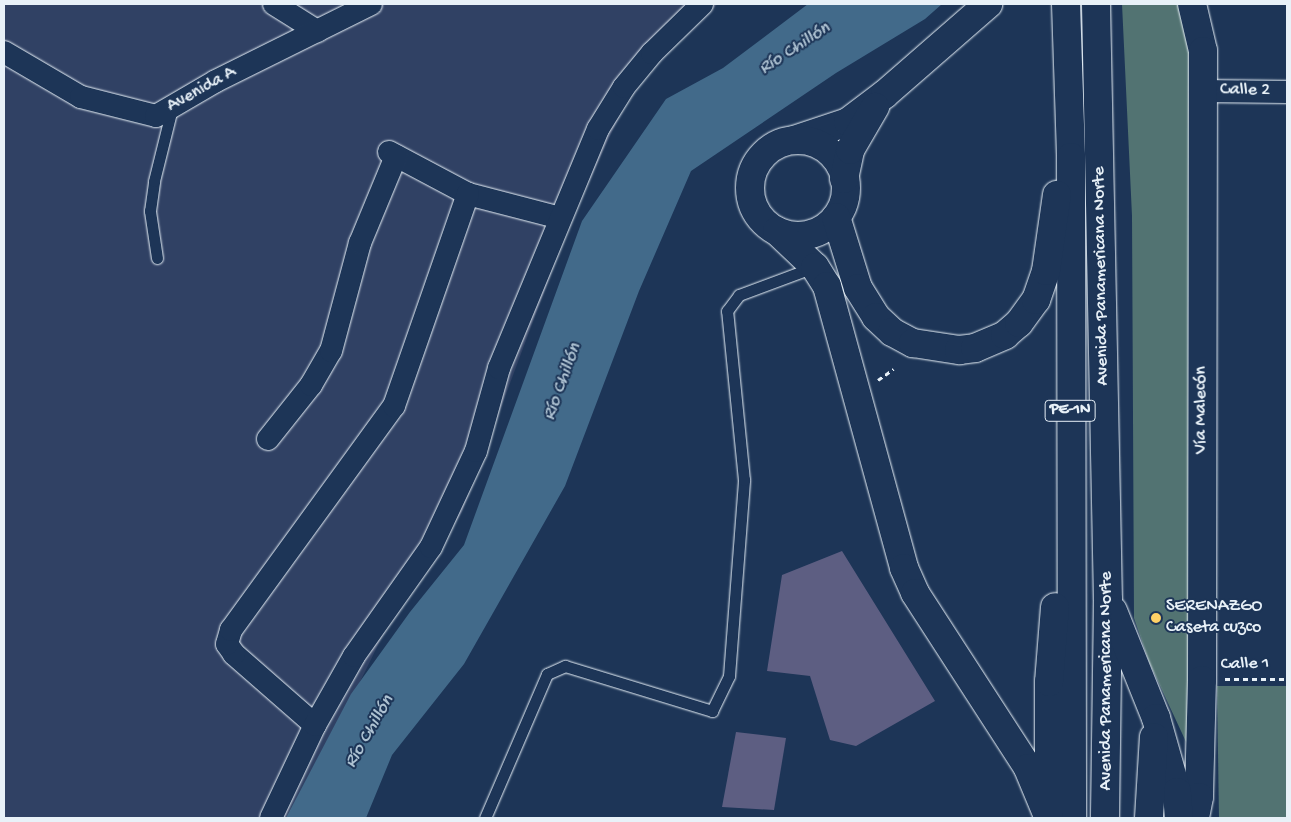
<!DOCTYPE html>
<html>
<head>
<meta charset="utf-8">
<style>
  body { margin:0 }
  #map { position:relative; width:1291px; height:822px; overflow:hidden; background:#1d3557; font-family:"Gochi Hand",sans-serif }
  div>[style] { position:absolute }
  .built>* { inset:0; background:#304164 }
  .green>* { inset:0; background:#527372 }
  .water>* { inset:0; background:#426a8a }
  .building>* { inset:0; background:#5d5e82 }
  .path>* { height:3px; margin-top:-1.5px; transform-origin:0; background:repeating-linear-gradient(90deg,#e8f1f8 0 5px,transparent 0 9px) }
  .roads { filter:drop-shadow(0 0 1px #e8f1f8) drop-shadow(0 0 1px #e8f1f8) }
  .lane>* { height:11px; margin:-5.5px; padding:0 5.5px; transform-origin:5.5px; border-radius:5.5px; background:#1d3557 }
  .street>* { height:22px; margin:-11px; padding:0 11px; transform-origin:11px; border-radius:11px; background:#1d3557 }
  .secondary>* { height:28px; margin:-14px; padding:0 14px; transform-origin:14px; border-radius:14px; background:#1d3557 }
  .secondary>.ring { margin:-14px; padding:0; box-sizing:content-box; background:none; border:28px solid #1d3557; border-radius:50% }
  .highway>* { height:28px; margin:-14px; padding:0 14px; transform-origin:14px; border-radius:14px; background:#1d3557 }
  .dots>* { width:14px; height:14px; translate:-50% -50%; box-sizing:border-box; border:2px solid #1d3557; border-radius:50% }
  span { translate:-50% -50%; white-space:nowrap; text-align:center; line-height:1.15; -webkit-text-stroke:4px #1d3557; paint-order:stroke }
  .shield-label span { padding:1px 4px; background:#1d3557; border:1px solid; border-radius:4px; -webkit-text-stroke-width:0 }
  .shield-label { font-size:16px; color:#e8f1f8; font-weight:700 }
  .street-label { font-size:18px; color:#e8f1f8 }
  .poi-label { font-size:18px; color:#e8f1f8 }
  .left { translate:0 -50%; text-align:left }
  .water-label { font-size:19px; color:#aec2d2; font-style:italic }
  .frame { position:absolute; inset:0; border:5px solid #e8f1f8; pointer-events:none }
</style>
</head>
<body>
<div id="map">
  <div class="built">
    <i style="clip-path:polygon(4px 4px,718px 4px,633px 87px,571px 220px,462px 512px,384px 633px,293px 818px,4px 818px)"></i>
  </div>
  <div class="green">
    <i style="clip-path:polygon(1122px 4px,1180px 4px,1196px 56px,1196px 585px,1187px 744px,1149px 662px,1134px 618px,1132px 216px)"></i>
    <i style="clip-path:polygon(1217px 686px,1287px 686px,1287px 818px,1219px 818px)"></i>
  </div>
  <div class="water">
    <i style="clip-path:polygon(808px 4px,942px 4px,925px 19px,836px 73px,691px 171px,639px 291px,565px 486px,464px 664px,392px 755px,366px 818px,286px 818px,351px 694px,410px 612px,464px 545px,582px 221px,666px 99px,723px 68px)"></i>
  </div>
  <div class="building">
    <i style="clip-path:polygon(842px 551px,935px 701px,856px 746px,830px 740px,810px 676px,767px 671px,782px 575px)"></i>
    <i style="clip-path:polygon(736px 732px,786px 738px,774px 810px,722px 807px)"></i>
  </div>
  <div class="path">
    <i style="left:878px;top:380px;width:19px;rotate:-35deg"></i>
    <i style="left:1225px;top:679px;width:62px"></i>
  </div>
  <div class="roads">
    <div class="lane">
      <i style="left:157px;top:258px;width:48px;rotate:-98.5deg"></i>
      <i style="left:150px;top:211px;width:30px;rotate:-82deg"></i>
      <i style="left:154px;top:181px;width:75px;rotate:-76.1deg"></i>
      <i style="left:485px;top:818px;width:157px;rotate:-66.7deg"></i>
      <i style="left:547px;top:674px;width:20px;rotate:-24deg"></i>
      <i style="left:565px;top:666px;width:154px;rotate:17deg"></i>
      <i style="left:712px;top:711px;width:39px;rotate:-64deg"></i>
      <i style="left:729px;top:676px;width:197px;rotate:-85.6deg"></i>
      <i style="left:744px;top:480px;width:170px;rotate:-95.7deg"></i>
      <i style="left:727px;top:311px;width:20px;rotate:-53deg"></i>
      <i style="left:739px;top:295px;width:80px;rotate:-20.5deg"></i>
    </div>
    <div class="street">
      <i style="left:274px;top:4px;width:51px;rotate:32.1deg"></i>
      <i style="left:4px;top:52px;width:89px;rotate:30.3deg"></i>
      <i style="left:81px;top:97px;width:77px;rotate:14.2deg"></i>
      <i style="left:156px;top:116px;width:69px;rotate:-30.3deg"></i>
      <i style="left:216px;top:81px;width:173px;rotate:-26.4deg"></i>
      <i style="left:1202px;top:91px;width:85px;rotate:0.7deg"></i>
      <i style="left:389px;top:152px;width:89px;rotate:28deg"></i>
      <i style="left:468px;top:194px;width:95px;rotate:14.6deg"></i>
      <i style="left:268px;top:439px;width:69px;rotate:-51.5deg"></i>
      <i style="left:311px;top:385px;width:39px;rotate:-60deg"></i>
      <i style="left:331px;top:351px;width:112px;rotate:-75deg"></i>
      <i style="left:360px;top:243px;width:94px;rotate:-67.5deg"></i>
      <i style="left:315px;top:725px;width:108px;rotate:-138.8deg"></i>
      <i style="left:234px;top:654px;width:12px;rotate:-125deg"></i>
      <i style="left:227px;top:644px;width:15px;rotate:-74deg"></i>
      <i style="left:231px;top:630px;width:277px;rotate:-54deg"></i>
      <i style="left:394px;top:406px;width:225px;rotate:-70.8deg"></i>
      <i style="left:271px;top:818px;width:103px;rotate:-64.7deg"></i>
      <i style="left:315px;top:725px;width:79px;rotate:-60.5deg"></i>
      <i style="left:354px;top:656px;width:133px;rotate:-54.8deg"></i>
      <i style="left:431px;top:547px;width:106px;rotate:-64.9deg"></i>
      <i style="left:476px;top:451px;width:86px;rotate:-74.5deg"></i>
      <i style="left:499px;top:368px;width:259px;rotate:-67.5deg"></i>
      <i style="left:598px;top:129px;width:49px;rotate:-58.2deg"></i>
      <i style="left:624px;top:87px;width:44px;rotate:-50.5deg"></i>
      <i style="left:652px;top:53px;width:70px;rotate:-44.4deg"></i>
    </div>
    <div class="secondary">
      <i style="left:1192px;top:4px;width:48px;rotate:76.8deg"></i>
      <i style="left:1203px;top:51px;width:629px;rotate:90.09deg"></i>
      <i style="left:1202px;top:680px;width:117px;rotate:91.5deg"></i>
      <i style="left:1199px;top:797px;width:21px;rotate:101deg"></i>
      <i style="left:794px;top:140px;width:57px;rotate:-18.4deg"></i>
      <i style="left:848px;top:122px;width:46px;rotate:-37.1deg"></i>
      <i style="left:885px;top:94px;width:137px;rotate:-41.1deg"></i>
      <i class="ring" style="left:750px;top:140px;width:68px;height:68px"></i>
      <i style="left:844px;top:179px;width:30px;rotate:-78deg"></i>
      <i style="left:850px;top:150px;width:50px;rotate:-59.8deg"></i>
      <i style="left:777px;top:231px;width:52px;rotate:43.5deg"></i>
      <i style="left:815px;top:267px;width:22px;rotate:58deg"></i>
      <i style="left:827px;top:286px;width:292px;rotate:74.7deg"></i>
      <i style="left:904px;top:568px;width:27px;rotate:66deg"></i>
      <i style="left:915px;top:593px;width:208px;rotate:57.1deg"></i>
      <i style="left:1028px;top:768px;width:52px;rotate:67.4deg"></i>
    </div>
    <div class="highway">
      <i style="left:1066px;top:4px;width:153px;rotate:88.1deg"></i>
      <i style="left:1071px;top:157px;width:661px;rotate:89.91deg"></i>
      <i style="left:1096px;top:4px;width:596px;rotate:88.85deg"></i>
      <i style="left:1108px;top:600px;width:218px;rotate:90.8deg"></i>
      <i style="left:836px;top:217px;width:74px;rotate:72.8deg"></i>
      <i style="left:858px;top:288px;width:34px;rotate:58deg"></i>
      <i style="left:876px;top:317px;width:22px;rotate:43deg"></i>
      <i style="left:892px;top:332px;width:24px;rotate:28deg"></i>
      <i style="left:913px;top:343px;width:47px;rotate:8.7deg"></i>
      <i style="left:959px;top:350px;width:16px;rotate:-7deg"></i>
      <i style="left:975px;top:348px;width:33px;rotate:-23deg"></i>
      <i style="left:1005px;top:335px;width:18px;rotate:-41deg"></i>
      <i style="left:1019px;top:323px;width:29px;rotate:-54deg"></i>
      <i style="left:1036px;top:300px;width:31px;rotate:-71deg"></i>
      <i style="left:1046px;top:271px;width:77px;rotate:-81.8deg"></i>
      <i style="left:1113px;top:611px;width:115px;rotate:68.1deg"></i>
      <i style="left:1156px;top:718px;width:77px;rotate:74.2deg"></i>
      <i style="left:1177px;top:792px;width:26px;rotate:86deg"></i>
      <i style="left:1049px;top:813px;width:131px;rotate:-90deg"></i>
      <i style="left:1049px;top:682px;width:75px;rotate:-85.4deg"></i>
      <i style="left:1149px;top:818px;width:81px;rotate:-86.5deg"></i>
    </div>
  </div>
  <div class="dots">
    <i style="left:1156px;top:618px;background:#ffd166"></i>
  </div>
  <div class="shield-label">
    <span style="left:1070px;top:411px">PE-1N</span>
  </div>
  <div class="street-label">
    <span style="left:202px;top:90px;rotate:-29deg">Avenida A</span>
    <span style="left:1245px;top:91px;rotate:1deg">Calle 2</span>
    <span style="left:1102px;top:276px;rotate:-91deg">Avenida Panamericana Norte</span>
    <span style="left:1202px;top:410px;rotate:-90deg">Vía Malecón</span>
    <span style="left:1245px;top:665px;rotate:-1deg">Calle 1</span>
    <span style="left:1107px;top:681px;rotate:-90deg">Avenida Panamericana Norte</span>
  </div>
  <div class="poi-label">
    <span class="left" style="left:1166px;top:618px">SERENAZGO<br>Caseta cuzco</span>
  </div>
  <div class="water-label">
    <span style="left:795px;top:49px;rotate:-33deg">Río Chillón</span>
    <span style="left:563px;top:382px;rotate:-70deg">Río Chillón</span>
    <span style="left:370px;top:732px;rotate:-60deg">Río Chillón</span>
  </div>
  <div class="frame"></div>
</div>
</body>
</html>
